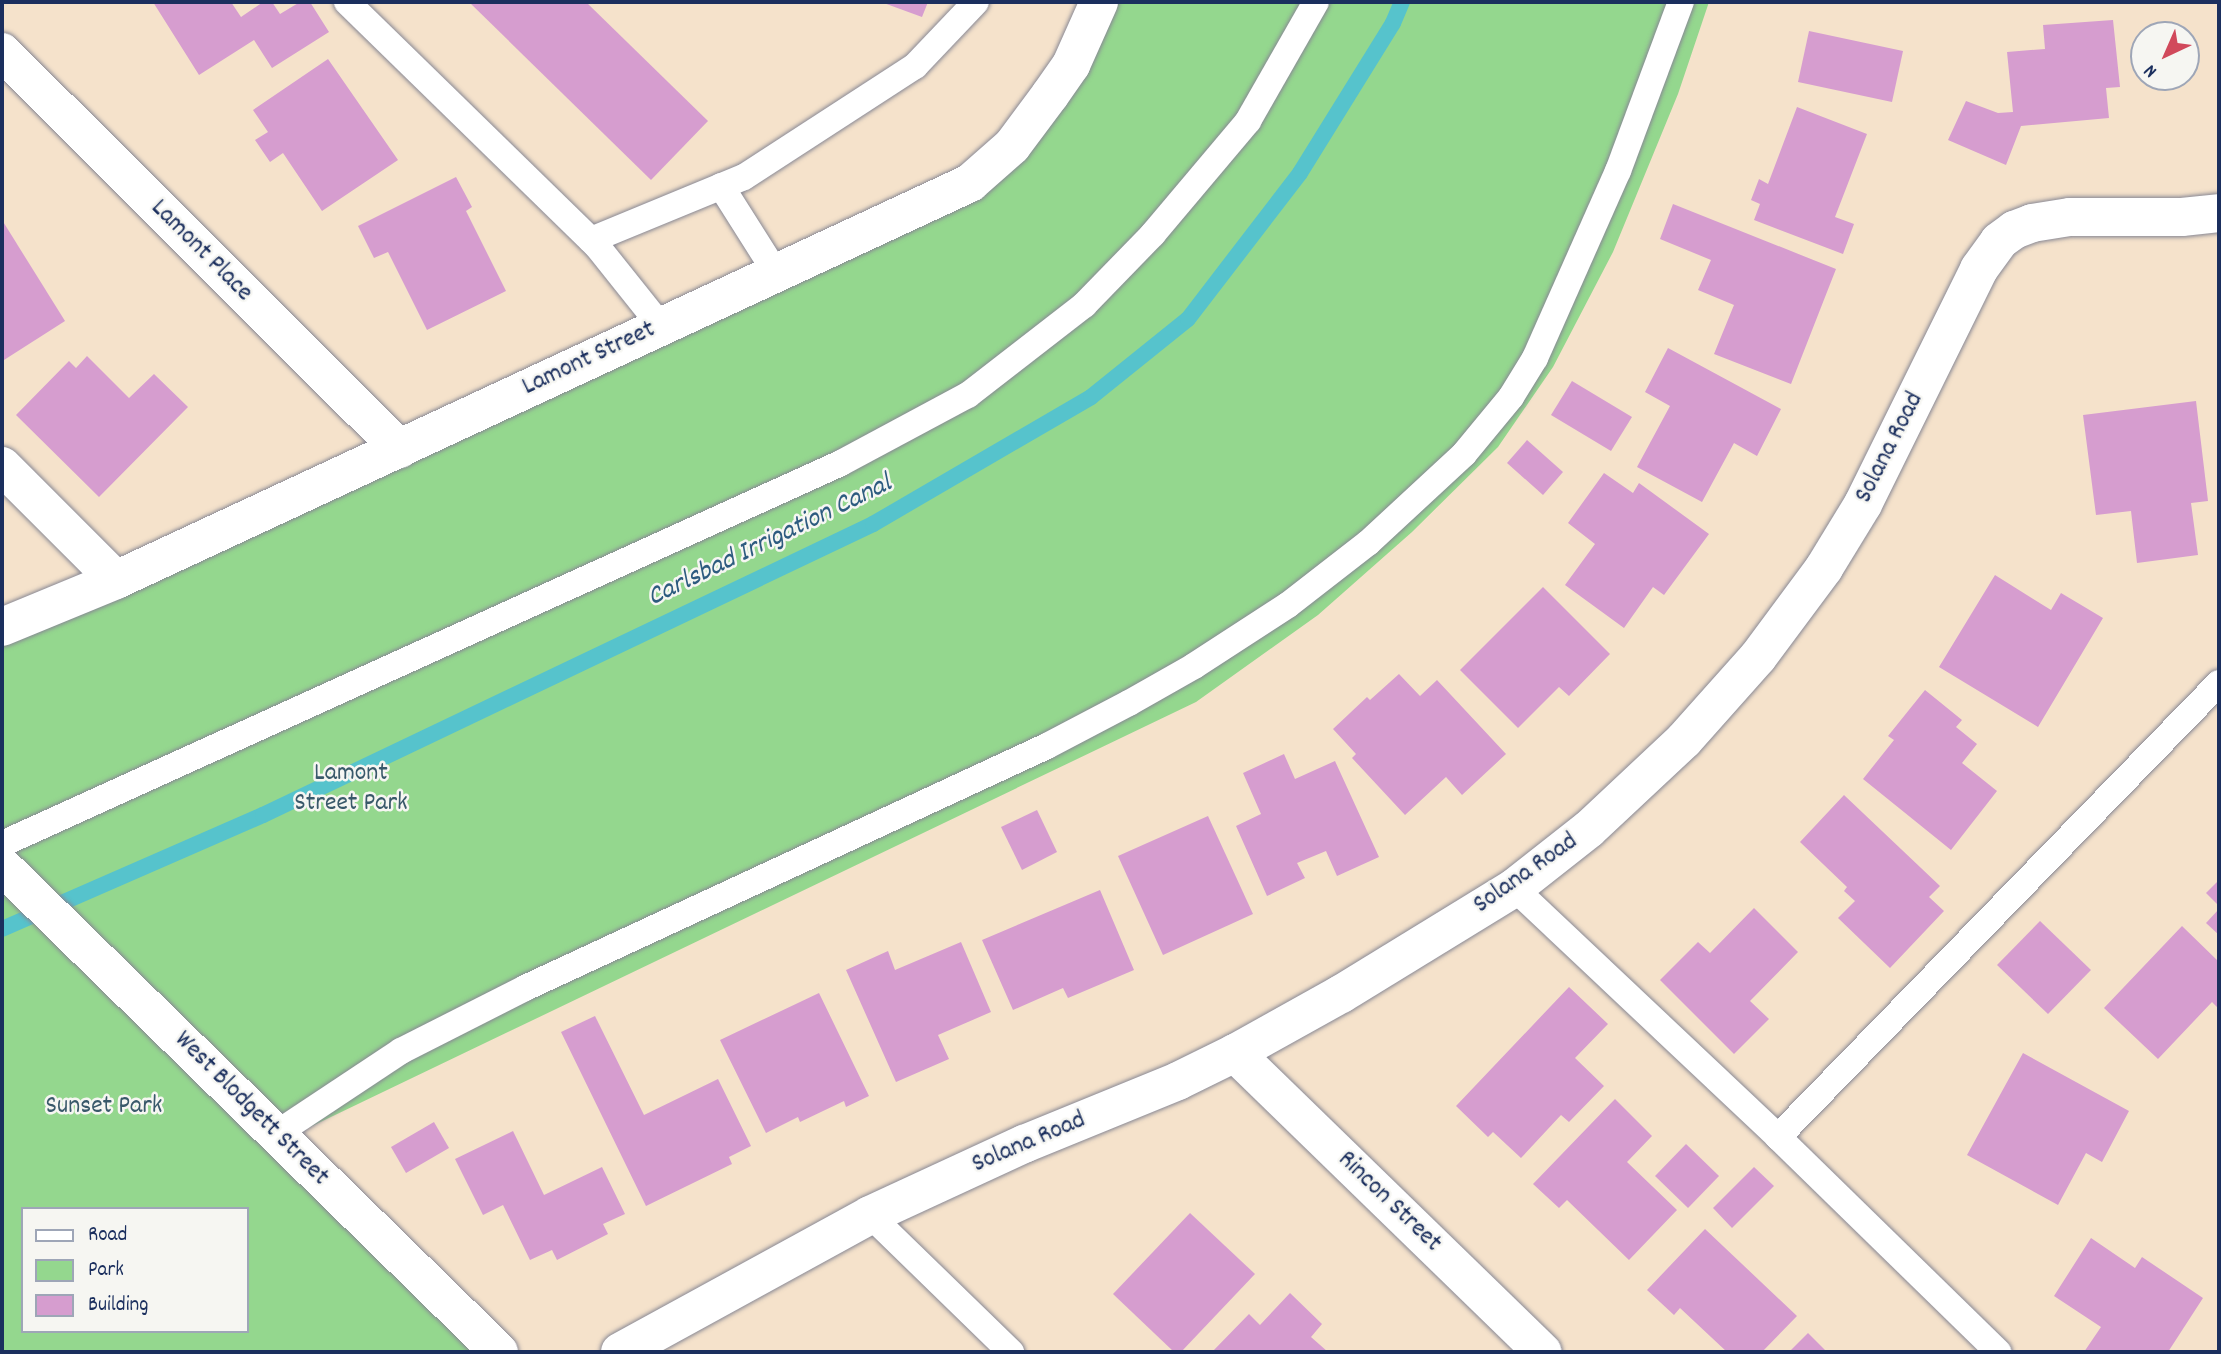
<!DOCTYPE html>
<html>
<head>
<meta charset="utf-8">
<style>
  body { margin:0 }
  #map { position:relative; width:2221px; height:1354px; overflow:hidden; background:#f5e2cb; font-family:Dekko,sans-serif }
  div>[style] { position:absolute }
  .green>* { inset:0; background:#94d78e }
  .stream>* { height:16px; margin:-8px; padding:0 8px; transform-origin:8px; border-radius:8px; background:#56c3cc }
  .building>* { inset:0; background:#d69dcf }
  .roads { filter:drop-shadow(0 0 2px #888894) drop-shadow(0 0 2px #888894) }
  .service>* { height:26px; margin:-13px; padding:0 13px; transform-origin:13px; border-radius:13px; background:#fff }
  .minor>* { height:38px; margin:-19px; padding:0 19px; transform-origin:19px; border-radius:19px; background:#fff }
  span { translate:-50% -50%; white-space:nowrap; text-align:center; line-height:1.15; -webkit-text-stroke:5px #f6f6f2; paint-order:stroke }
  .street-label { font-size:26px; color:#1b2f5e }
  .park-label { font-size:26px; color:#39596a }
  .water-label { font-size:28px; color:#2d5b7f; font-style:italic }
  .frame { position:absolute; inset:0; border:4px solid #1b2f5e; pointer-events:none }
  .legend { position:absolute; left:21px; top:1207px; width:228px; height:126px; box-sizing:border-box; background:#f6f6f2; border:2px solid #9ea6b7; margin:0; padding:9px 12px; list-style:none; font-size:21px; color:#1b2f5e }
  .legend li { display:flex; align-items:center; gap:14px; height:35px }
  .legend b { width:35px; border:2px solid #9ea6b7 }
  .north { position:absolute; left:2130px; top:21px; width:70px; height:70px; box-sizing:border-box; background:#f6f6f2; border:2px solid #9ea6b7; border-radius:50%; rotate:224deg; font-size:19px; font-weight:700; line-height:28px; text-align:center; color:#1b2f5e }
  .north::after { content:''; display:block; margin:auto; width:24px; height:32px; background:#d1495b; clip-path:polygon(50% 0,100% 100%,50% 72%,0 100%) }
</style>
</head>
<body>
<div id="map">
  <div class="green">
    <i style="clip-path:polygon(evenodd,1099px 2px,1709px 2px,1678px 94px,1613px 252px,1553px 367px,1498px 447px,1412px 532px,1318px 615px,1196px 702px,283px 1140px,499px 1352px,2px 1352px,2px 627px,970px 183px,1099px 2px,23px 1209px,247px 1209px,247px 1331px,23px 1331px,23px 1209px)"></i>
  </div>
  <div class="stream">
    <i style="left:2px;top:929px;width:285px;rotate:-23.6deg"></i>
    <i style="left:263px;top:815px;width:676px;rotate:-25.5deg"></i>
    <i style="left:873px;top:524px;width:252px;rotate:-30.2deg"></i>
    <i style="left:1091px;top:397px;width:124px;rotate:-38.8deg"></i>
    <i style="left:1188px;top:319px;width:184px;rotate:-52.5deg"></i>
    <i style="left:1300px;top:173px;width:176px;rotate:-58.2deg"></i>
    <i style="left:1393px;top:23px;width:23px;rotate:-67deg"></i>
  </div>
  <div class="building">
    <i style="clip-path:polygon(153px 2px,231px 2px,241px 17px,263px 2px,272px 2px,280px 14px,300px 2px,310px 2px,329px 32px,272px 68px,254px 40px,199px 75px)"></i>
    <i style="clip-path:polygon(469px 2px,586px 2px,708px 121px,651px 180px)"></i>
    <i style="clip-path:polygon(881px 2px,928px 2px,922px 17px)"></i>
    <i style="clip-path:polygon(2113px 20px,2120px 87px,2106px 88px,2109px 118px,2021px 126px,2006px 165px,1948px 140px,1966px 101px,1998px 113px,2013px 112px,2007px 52px,2045px 49px,2043px 25px)"></i>
    <i style="clip-path:polygon(1809px 31px,1903px 51px,1892px 102px,1798px 82px)"></i>
    <i style="clip-path:polygon(328px 59px,398px 160px,322px 211px,283px 153px,270px 162px,255px 140px,268px 132px,253px 110px)"></i>
    <i style="clip-path:polygon(1797px 107px,1867px 134px,1835px 217px,1854px 224px,1843px 254px,1754px 220px,1760px 204px,1751px 200px,1759px 179px,1768px 184px)"></i>
    <i style="clip-path:polygon(456px 177px,472px 207px,466px 211px,506px 291px,427px 330px,388px 252px,374px 258px,358px 226px)"></i>
    <i style="clip-path:polygon(1673px 204px,1836px 269px,1791px 384px,1714px 354px,1734px 305px,1698px 290px,1711px 260px,1660px 239px)"></i>
    <i style="clip-path:polygon(2px 220px,65px 321px,4px 360px,2px 356px)"></i>
    <i style="clip-path:polygon(1668px 348px,1781px 409px,1757px 456px,1734px 443px,1702px 502px,1637px 467px,1670px 406px,1645px 392px)"></i>
    <i style="clip-path:polygon(87px 356px,129px 398px,154px 374px,188px 407px,99px 497px,16px 415px,69px 361px,76px 368px)"></i>
    <i style="clip-path:polygon(1572px 381px,1632px 417px,1611px 451px,1551px 415px)"></i>
    <i style="clip-path:polygon(2196px 401px,2208px 501px,2191px 503px,2198px 555px,2137px 563px,2131px 511px,2096px 515px,2083px 415px)"></i>
    <i style="clip-path:polygon(1527px 440px,1563px 472px,1543px 495px,1507px 463px)"></i>
    <i style="clip-path:polygon(1604px 473px,1633px 493px,1639px 483px,1709px 534px,1664px 595px,1653px 587px,1624px 628px,1565px 585px,1595px 544px,1568px 523px)"></i>
    <i style="clip-path:polygon(1995px 575px,2051px 610px,2061px 593px,2103px 618px,2038px 727px,1939px 667px)"></i>
    <i style="clip-path:polygon(1543px 587px,1610px 654px,1569px 696px,1559px 687px,1518px 728px,1460px 670px)"></i>
    <i style="clip-path:polygon(1399px 674px,1420px 696px,1437px 680px,1506px 754px,1462px 795px,1446px 777px,1405px 815px,1352px 758px,1356px 754px,1333px 729px,1367px 697px,1370px 700px)"></i>
    <i style="clip-path:polygon(1925px 690px,1962px 720px,1956px 727px,1977px 744px,1962px 763px,1997px 791px,1951px 850px,1863px 779px,1894px 740px,1888px 736px)"></i>
    <i style="clip-path:polygon(1284px 754px,1295px 779px,1335px 761px,1379px 857px,1337px 876px,1326px 851px,1297px 863px,1305px 878px,1267px 896px,1236px 826px,1261px 814px,1243px 773px)"></i>
    <i style="clip-path:polygon(1844px 795px,1940px 886px,1929px 897px,1944px 911px,1890px 968px,1838px 918px,1855px 901px,1844px 891px,1847px 887px,1800px 842px)"></i>
    <i style="clip-path:polygon(1037px 810px,1057px 852px,1022px 870px,1001px 827px)"></i>
    <i style="clip-path:polygon(1208px 816px,1253px 914px,1163px 955px,1118px 856px)"></i>
    <i style="clip-path:polygon(2219px 880px,2219px 906px,2206px 893px)"></i>
    <i style="clip-path:polygon(1100px 890px,1134px 970px,1068px 998px,1063px 988px,1013px 1010px,982px 940px)"></i>
    <i style="clip-path:polygon(1754px 908px,1798px 952px,1750px 1001px,1769px 1019px,1734px 1054px,1660px 980px,1698px 942px,1710px 953px)"></i>
    <i style="clip-path:polygon(2219px 909px,2219px 935px,2206px 923px)"></i>
    <i style="clip-path:polygon(2040px 921px,2091px 970px,2048px 1014px,1997px 965px)"></i>
    <i style="clip-path:polygon(2182px 926px,2219px 962px,2219px 1009px,2212px 1002px,2158px 1059px,2104px 1008px)"></i>
    <i style="clip-path:polygon(961px 942px,991px 1012px,938px 1035px,949px 1059px,896px 1082px,846px 970px,888px 951px,895px 970px)"></i>
    <i style="clip-path:polygon(1569px 987px,1608px 1024px,1575px 1058px,1604px 1086px,1569px 1122px,1561px 1115px,1521px 1158px,1493px 1132px,1488px 1137px,1456px 1106px)"></i>
    <i style="clip-path:polygon(819px 993px,869px 1096px,846px 1107px,844px 1101px,800px 1122px,798px 1117px,766px 1133px,720px 1040px)"></i>
    <i style="clip-path:polygon(595px 1016px,644px 1115px,718px 1079px,751px 1146px,729px 1157px,732px 1164px,646px 1206px,561px 1032px)"></i>
    <i style="clip-path:polygon(2023px 1053px,2129px 1111px,2102px 1162px,2086px 1153px,2058px 1205px,1967px 1155px)"></i>
    <i style="clip-path:polygon(1615px 1099px,1652px 1136px,1627px 1162px,1677px 1210px,1629px 1260px,1567px 1200px,1559px 1208px,1533px 1184px)"></i>
    <i style="clip-path:polygon(434px 1122px,449px 1148px,406px 1173px,391px 1147px)"></i>
    <i style="clip-path:polygon(513px 1131px,544px 1195px,602px 1167px,625px 1214px,603px 1224px,608px 1234px,557px 1260px,552px 1250px,530px 1260px,503px 1205px,483px 1215px,455px 1159px)"></i>
    <i style="clip-path:polygon(1686px 1144px,1719px 1176px,1688px 1208px,1655px 1176px)"></i>
    <i style="clip-path:polygon(1754px 1167px,1774px 1186px,1732px 1228px,1713px 1208px)"></i>
    <i style="clip-path:polygon(1190px 1213px,1255px 1274px,1181px 1352px,1174px 1352px,1113px 1294px)"></i>
    <i style="clip-path:polygon(1705px 1229px,1797px 1316px,1762px 1352px,1727px 1352px,1680px 1308px,1674px 1315px,1647px 1290px)"></i>
    <i style="clip-path:polygon(2091px 1238px,2135px 1268px,2142px 1257px,2203px 1298px,2168px 1352px,2084px 1352px,2101px 1327px,2054px 1296px)"></i>
    <i style="clip-path:polygon(1290px 1293px,1322px 1324px,1311px 1337px,1328px 1352px,1212px 1352px,1249px 1314px,1260px 1325px)"></i>
    <i style="clip-path:polygon(1808px 1333px,1827px 1352px,1789px 1352px)"></i>
  </div>
  <div class="roads">
    <div class="service">
      <i style="left:347px;top:2px;width:349px;rotate:44.3deg"></i>
      <i style="left:597px;top:246px;width:101px;rotate:51.4deg"></i>
      <i style="left:721px;top:186px;width:103px;rotate:57.7deg"></i>
      <i style="left:591px;top:240px;width:165px;rotate:-22.4deg"></i>
      <i style="left:744px;top:177px;width:204px;rotate:-33deg"></i>
      <i style="left:915px;top:66px;width:88px;rotate:-46.4deg"></i>
      <i style="left:2px;top:844px;width:921px;rotate:-24.42deg"></i>
      <i style="left:841px;top:463px;width:144px;rotate:-28.2deg"></i>
      <i style="left:968px;top:395px;width:147px;rotate:-37.8deg"></i>
      <i style="left:1084px;top:305px;width:99px;rotate:-45.8deg"></i>
      <i style="left:1153px;top:234px;width:148px;rotate:-49.9deg"></i>
      <i style="left:1248px;top:121px;width:137px;rotate:-60.3deg"></i>
      <i style="left:1514px;top:888px;width:363px;rotate:43.3deg"></i>
      <i style="left:1778px;top:1137px;width:308px;rotate:44.3deg"></i>
      <i style="left:276px;top:1134px;width:150px;rotate:-33.6deg"></i>
      <i style="left:401px;top:1051px;width:139px;rotate:-26.9deg"></i>
      <i style="left:525px;top:988px;width:575px;rotate:-24.87deg"></i>
      <i style="left:1047px;top:746px;width:93px;rotate:-27.7deg"></i>
      <i style="left:1129px;top:703px;width:75px;rotate:-29.6deg"></i>
      <i style="left:1194px;top:666px;width:112px;rotate:-33deg"></i>
      <i style="left:1288px;top:605px;width:101px;rotate:-37.8deg"></i>
      <i style="left:1368px;top:543px;width:131px;rotate:-42.8deg"></i>
      <i style="left:1464px;top:454px;width:74px;rotate:-50.5deg"></i>
      <i style="left:1511px;top:397px;width:46px;rotate:-58.4deg"></i>
      <i style="left:1535px;top:358px;width:205px;rotate:-66.1deg"></i>
      <i style="left:1618px;top:171px;width:180px;rotate:-69.6deg"></i>
      <i style="left:1778px;top:1137px;width:633px;rotate:-45.83deg"></i>
      <i style="left:870px;top:1215px;width:197px;rotate:44.2deg"></i>
    </div>
    <div class="minor">
      <i style="left:2px;top:52px;width:562px;rotate:44.93deg"></i>
      <i style="left:2px;top:466px;width:161px;rotate:45deg"></i>
      <i style="left:2px;top:627px;width:123px;rotate:-22.4deg"></i>
      <i style="left:116px;top:580px;width:942px;rotate:-24.93deg"></i>
      <i style="left:970px;top:183px;width:56px;rotate:-41.4deg"></i>
      <i style="left:1012px;top:146px;width:64px;rotate:-53.3deg"></i>
      <i style="left:1050px;top:95px;width:37px;rotate:-55deg"></i>
      <i style="left:1071px;top:65px;width:69px;rotate:-66deg"></i>
      <i style="left:2px;top:866px;width:695px;rotate:44.36deg"></i>
      <i style="left:1235px;top:1053px;width:429px;rotate:44.2deg"></i>
      <i style="left:620px;top:1352px;width:285px;rotate:-28.7deg"></i>
      <i style="left:870px;top:1215px;width:170px;rotate:-24.8deg"></i>
      <i style="left:1024px;top:1144px;width:166px;rotate:-22.2deg"></i>
      <i style="left:1178px;top:1081px;width:64px;rotate:-26.2deg"></i>
      <i style="left:1235px;top:1053px;width:121px;rotate:-29.1deg"></i>
      <i style="left:1341px;top:994px;width:203px;rotate:-31.5deg"></i>
      <i style="left:1514px;top:888px;width:95px;rotate:-38.2deg"></i>
      <i style="left:1589px;top:829px;width:130px;rotate:-43.1deg"></i>
      <i style="left:1684px;top:740px;width:111px;rotate:-48.3deg"></i>
      <i style="left:1758px;top:657px;width:111px;rotate:-53.4deg"></i>
      <i style="left:1824px;top:568px;width:75px;rotate:-58.6deg"></i>
      <i style="left:1863px;top:504px;width:262px;rotate:-63.7deg"></i>
      <i style="left:1979px;top:269px;width:34px;rotate:-54deg"></i>
      <i style="left:1999px;top:241px;width:19px;rotate:-36deg"></i>
      <i style="left:2014px;top:230px;width:19px;rotate:-21deg"></i>
      <i style="left:2032px;top:223px;width:38px;rotate:-9deg"></i>
      <i style="left:2070px;top:217px;width:112px"></i>
      <i style="left:2182px;top:217px;width:37px;rotate:-6deg"></i>
    </div>
  </div>
  <div class="street-label">
    <span style="left:201px;top:251px;rotate:45deg">Lamont Place</span>
    <span style="left:589px;top:359px;rotate:-25deg">Lamont Street</span>
    <span style="left:1890px;top:448px;rotate:-63deg">Solana Road</span>
    <span style="left:1526px;top:874px;rotate:-35deg">Solana Road</span>
    <span style="left:251px;top:1109px;rotate:45deg">West Blodgett Street</span>
    <span style="left:1029px;top:1143px;rotate:-23deg">Solana Road</span>
    <span style="left:1389px;top:1202px;rotate:44deg">Rincon Street</span>
  </div>
  <div class="park-label">
    <span style="left:351px;top:789px">Lamont<br>Street Park</span>
    <span style="left:104px;top:1107px">Sunset Park</span>
  </div>
  <div class="water-label">
    <span style="left:770px;top:542px;rotate:-26deg">Carlsbad Irrigation Canal</span>
  </div>
  <div class="frame"></div>
  <ul class="legend">
  <li><b style="height:9px;background:#fff"></b>Road</li>
  <li><b style="height:19px;background:#94d78e"></b>Park</li>
  <li><b style="height:19px;background:#d69dcf"></b>Building</li>
  </ul>
  <div class="north">N</div>
</div>
</body>
</html>
